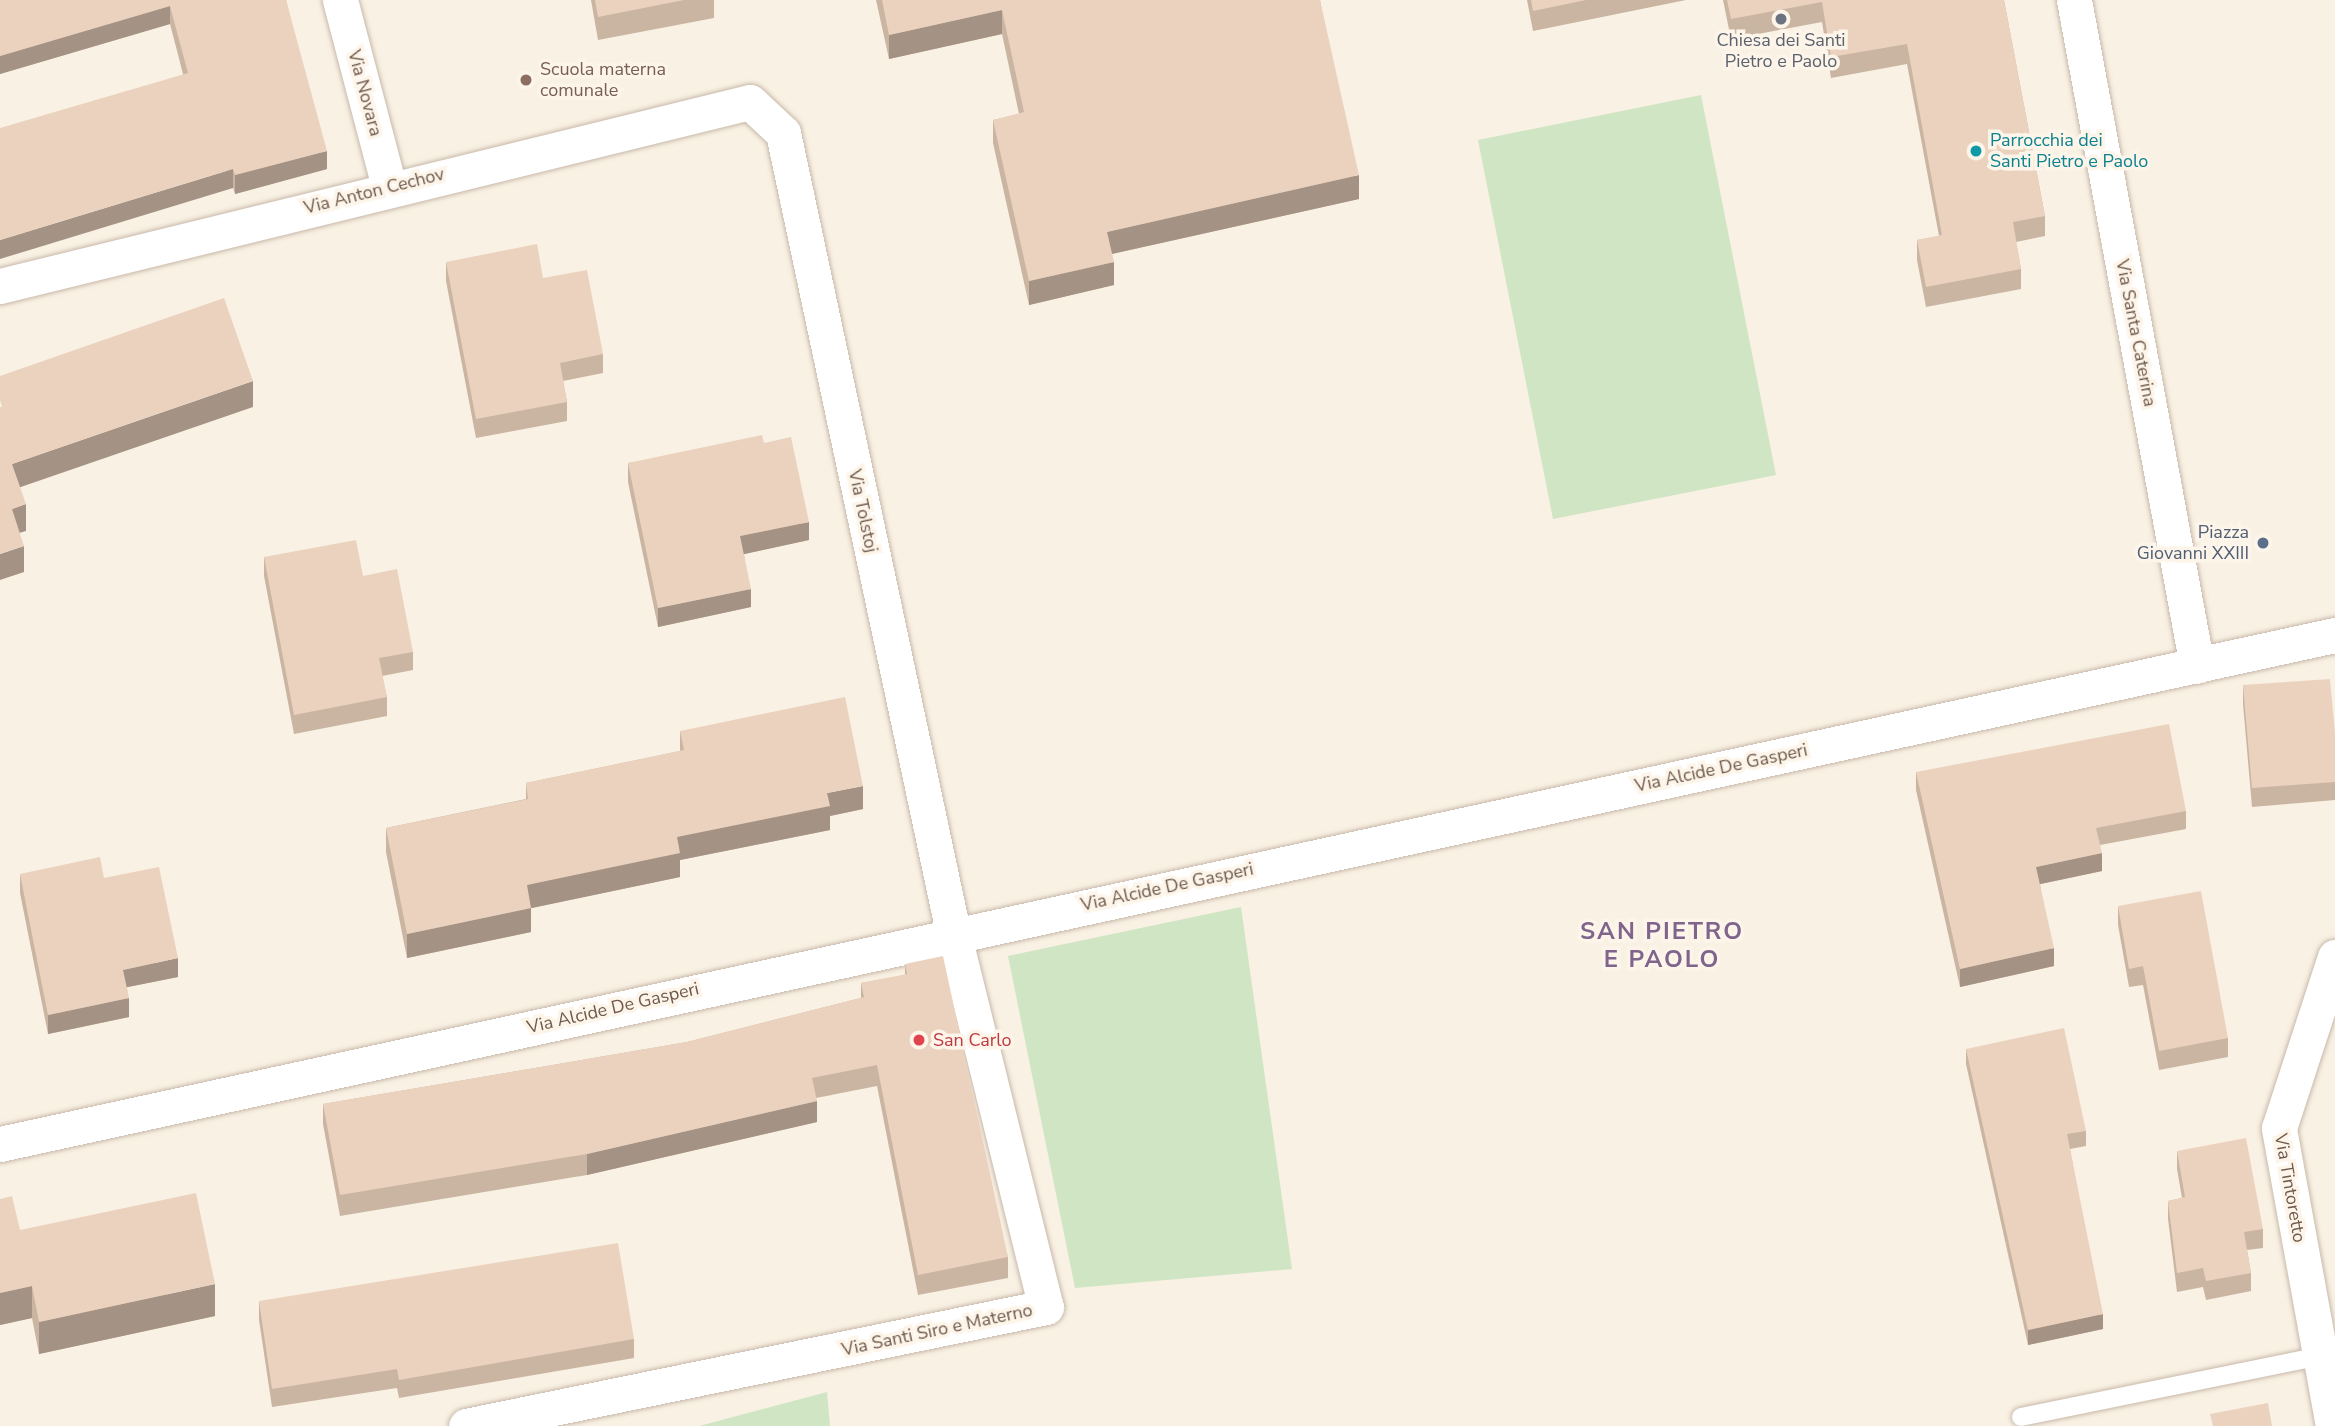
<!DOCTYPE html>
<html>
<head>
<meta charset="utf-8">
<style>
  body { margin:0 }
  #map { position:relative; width:2335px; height:1426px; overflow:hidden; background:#f9f1e3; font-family:"Nunito Sans",sans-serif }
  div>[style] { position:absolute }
  .green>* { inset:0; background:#d0e5c4 }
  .roads { filter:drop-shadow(0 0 2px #c8b9ab) drop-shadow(0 0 2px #c8b9ab) }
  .lane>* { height:18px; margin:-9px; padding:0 9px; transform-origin:9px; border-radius:9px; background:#fff }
  .street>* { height:35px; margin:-17.5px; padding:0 17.5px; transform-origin:17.5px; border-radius:17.5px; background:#fff }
  .wall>* { inset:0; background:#cab5a3 }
  .shaded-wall>* { inset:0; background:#a49385 }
  .building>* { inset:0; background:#ebd2be }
  .dots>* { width:19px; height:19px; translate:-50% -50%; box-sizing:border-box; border:4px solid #fdf5e9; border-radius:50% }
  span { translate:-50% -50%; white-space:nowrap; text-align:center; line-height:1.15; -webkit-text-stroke:7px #fdf5e9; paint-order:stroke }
  .worship-label { font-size:18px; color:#5b616d }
  .education-label { font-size:18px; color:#785e54 }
  .left { translate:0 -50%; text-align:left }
  .street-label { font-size:18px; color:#6e594c }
  .culture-label { font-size:18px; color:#0d838f }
  .service-label { font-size:18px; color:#4e5e75 }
  .right { translate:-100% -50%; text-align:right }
  .health-label { font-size:18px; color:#be3a42 }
  .district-label { font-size:24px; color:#7f648b; font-weight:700; letter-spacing:2px }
</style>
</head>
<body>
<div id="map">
  <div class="green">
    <i style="clip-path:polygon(1701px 95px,1776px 475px,1553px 519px,1478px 140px)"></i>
    <i style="clip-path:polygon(1241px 907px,1292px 1269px,1075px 1288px,1008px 956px)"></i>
    <i style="clip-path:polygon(827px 1392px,830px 1426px,699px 1426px)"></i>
  </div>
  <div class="roads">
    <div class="lane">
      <i style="left:2021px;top:1417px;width:305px;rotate:-11.5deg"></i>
    </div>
    <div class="street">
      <i style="left:340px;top:0;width:193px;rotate:75.3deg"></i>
      <i style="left:2074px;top:0;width:677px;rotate:79.54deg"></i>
      <i style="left:0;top:286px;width:772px;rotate:-13.78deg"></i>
      <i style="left:750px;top:102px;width:45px;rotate:43.2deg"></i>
      <i style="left:783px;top:133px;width:817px;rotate:77.99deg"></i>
      <i style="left:953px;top:932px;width:386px;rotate:76.1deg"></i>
      <i style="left:1046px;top:1307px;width:592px;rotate:168.41deg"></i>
      <i style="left:0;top:1144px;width:2390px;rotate:-12.3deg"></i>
      <i style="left:2333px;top:1426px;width:303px;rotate:-100.3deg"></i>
      <i style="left:2279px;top:1128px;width:180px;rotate:-71.9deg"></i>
    </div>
  </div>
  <div class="wall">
    <i style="clip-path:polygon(0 0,286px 0,327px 169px,235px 194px,233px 188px,183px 74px,170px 24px,0 74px)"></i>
    <i style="clip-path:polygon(591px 0,714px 0,714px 18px,598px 40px)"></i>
    <i style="clip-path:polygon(876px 0,1320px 0,1359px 199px,1112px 254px,1114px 285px,1029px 305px,993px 143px,993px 120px,1019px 114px,1002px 34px,889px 59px)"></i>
    <i style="clip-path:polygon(1527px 0,1686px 0,1533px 31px)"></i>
    <i style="clip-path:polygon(1723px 0,2004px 0,2045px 216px,2045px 236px,2016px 242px,2021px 269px,2021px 289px,1926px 307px,1917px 260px,1917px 240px,1939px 236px,1907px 64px,1831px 78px,1822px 22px,1731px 39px)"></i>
    <i style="clip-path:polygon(446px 262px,543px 278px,603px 354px,603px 373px,563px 381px,567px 402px,567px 421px,476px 438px,446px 281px)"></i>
    <i style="clip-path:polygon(764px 443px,809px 540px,744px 554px,751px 607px,658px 627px,628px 482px,628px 463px)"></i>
    <i style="clip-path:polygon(264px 557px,363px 576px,413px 652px,413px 670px,382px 676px,387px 697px,387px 716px,294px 734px,264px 576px)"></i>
    <i style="clip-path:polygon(2243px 685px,2335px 733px,2335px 800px,2252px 807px,2243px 704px)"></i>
    <i style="clip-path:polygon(680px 731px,863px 809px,830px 816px,830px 830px,680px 860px,680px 877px,531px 908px,531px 932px,407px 958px,386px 852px,386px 828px,526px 799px,526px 783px,680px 751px)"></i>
    <i style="clip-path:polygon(1916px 772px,2186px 811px,2186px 829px,2100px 845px,2102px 871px,2040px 884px,2054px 966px,1960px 987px,1916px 790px)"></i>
    <i style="clip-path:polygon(20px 874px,178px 977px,127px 987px,129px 1017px,48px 1034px,20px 893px)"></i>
    <i style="clip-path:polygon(2118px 906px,2228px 1038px,2228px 1057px,2159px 1070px,2143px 985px,2129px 987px,2118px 925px)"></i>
    <i style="clip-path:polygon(905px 964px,1008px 1257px,1008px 1278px,918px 1295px,877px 1086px,816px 1098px,817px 1122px,587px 1175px,340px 1216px,323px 1124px,323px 1104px,687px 1042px,861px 998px,861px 983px,905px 975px)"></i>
    <i style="clip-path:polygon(1966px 1049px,2086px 1131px,2086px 1146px,2070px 1149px,2103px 1329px,2028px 1345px,1966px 1064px)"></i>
    <i style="clip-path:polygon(2177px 1151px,2263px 1229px,2263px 1248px,2247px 1250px,2251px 1273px,2251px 1291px,2206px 1300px,2203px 1287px,2177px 1292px,2168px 1219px,2168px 1201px,2182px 1198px,2177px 1169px)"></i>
    <i style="clip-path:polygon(0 1199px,20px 1230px,215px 1316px,39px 1354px,32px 1318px,0 1325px)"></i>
    <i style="clip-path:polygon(259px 1301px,634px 1339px,634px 1358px,399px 1398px,397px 1388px,272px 1407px,259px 1320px)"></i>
  </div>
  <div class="shaded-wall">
    <i style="clip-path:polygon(170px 6px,170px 24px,0 74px,0 56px)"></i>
    <i style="clip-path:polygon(1002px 10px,1002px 34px,889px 59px,889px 35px)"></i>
    <i style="clip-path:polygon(327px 151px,327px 169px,235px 194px,235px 175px)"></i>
    <i style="clip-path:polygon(233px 169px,233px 188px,0 259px,0 240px)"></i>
    <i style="clip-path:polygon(1359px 175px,1359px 199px,1107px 255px,1107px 232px)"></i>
    <i style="clip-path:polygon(1114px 262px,1114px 285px,1029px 305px,1029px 281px)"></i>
    <i style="clip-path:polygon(253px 381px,253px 407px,12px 490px,12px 464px)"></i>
    <i style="clip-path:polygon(26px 504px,26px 531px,12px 535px,12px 509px)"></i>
    <i style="clip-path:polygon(809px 522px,809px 540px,740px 555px,740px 536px)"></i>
    <i style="clip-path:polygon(24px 546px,24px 572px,0 580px,0 554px)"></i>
    <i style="clip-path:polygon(751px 589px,751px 607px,658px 627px,658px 608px)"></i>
    <i style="clip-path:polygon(863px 786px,863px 809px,830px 816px,830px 830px,680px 860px,680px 877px,527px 909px,527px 885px,677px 837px,827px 793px)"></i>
    <i style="clip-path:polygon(2102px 853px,2102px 871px,2036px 885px,2036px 867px)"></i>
    <i style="clip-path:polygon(531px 908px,531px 932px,407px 958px,407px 934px)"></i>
    <i style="clip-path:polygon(2054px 948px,2054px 966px,1960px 987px,1960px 969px)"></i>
    <i style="clip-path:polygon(178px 958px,178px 977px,123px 988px,123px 970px)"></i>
    <i style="clip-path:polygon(129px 998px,129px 1017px,48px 1034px,48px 1015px)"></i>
    <i style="clip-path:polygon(817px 1101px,817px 1122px,587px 1175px,587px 1154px)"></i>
    <i style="clip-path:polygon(215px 1284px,215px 1316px,39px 1354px,39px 1322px)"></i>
    <i style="clip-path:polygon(32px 1286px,32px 1318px,0 1325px,0 1293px)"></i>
    <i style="clip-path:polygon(2103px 1314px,2103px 1329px,2028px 1345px,2028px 1330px)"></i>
  </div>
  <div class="building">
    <i style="clip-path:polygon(0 0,286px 0,327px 151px,235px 175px,233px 169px,0 240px,0 128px,188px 73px,170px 6px,0 56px)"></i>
    <i style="clip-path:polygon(595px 0,684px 0,598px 17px)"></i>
    <i style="clip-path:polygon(882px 0,1320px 0,1359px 175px,1107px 232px,1114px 262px,1029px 281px,993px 120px,1024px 112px,1002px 10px,889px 35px)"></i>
    <i style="clip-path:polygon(1531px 0,1586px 0,1533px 11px)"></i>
    <i style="clip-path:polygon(1727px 0,2004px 0,2045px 216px,2013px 222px,2021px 269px,1926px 287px,1917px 240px,1942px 235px,1907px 44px,1831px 57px,1822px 2px,1731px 19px)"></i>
    <i style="clip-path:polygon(537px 244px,543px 278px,587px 270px,603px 354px,560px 363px,567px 402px,476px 419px,446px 262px)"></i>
    <i style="clip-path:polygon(224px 298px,253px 381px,12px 464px,26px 504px,12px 509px,24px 546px,0 554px,0 407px,2px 407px,0 400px,0 376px)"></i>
    <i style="clip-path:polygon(762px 435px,764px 443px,791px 437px,809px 522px,740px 536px,751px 589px,658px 608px,628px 463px)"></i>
    <i style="clip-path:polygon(356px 540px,363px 576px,397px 569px,413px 652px,379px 658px,387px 697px,294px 715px,264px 557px)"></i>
    <i style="clip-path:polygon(2330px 679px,2335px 733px,2335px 782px,2252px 788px,2243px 685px)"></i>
    <i style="clip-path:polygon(845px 697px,863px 786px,827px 793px,830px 806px,677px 837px,680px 853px,527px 885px,531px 908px,407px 934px,386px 828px,528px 799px,526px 783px,684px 750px,680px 731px)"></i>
    <i style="clip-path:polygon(2169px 724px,2186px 811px,2096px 828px,2102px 853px,2036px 867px,2054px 948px,1960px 969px,1916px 772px)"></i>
    <i style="clip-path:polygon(100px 857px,104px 878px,159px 867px,178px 958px,123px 970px,129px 998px,48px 1015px,20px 874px)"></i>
    <i style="clip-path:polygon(2201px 891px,2228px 1038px,2159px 1051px,2143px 966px,2129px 969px,2118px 906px)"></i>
    <i style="clip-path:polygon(943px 956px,1008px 1257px,918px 1275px,877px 1065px,812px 1078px,817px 1101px,587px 1154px,340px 1195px,323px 1104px,687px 1042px,864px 997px,861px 983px,907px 974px,905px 964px)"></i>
    <i style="clip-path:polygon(2064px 1028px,2086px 1131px,2067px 1134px,2103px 1314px,2028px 1330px,1966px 1049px)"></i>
    <i style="clip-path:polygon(2246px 1138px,2263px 1229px,2244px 1232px,2251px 1273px,2206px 1281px,2203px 1268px,2177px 1273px,2168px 1201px,2185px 1197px,2177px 1151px)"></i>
    <i style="clip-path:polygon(196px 1193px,215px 1284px,39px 1322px,32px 1286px,0 1293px,0 1199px,12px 1196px,20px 1230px)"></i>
    <i style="clip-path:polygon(618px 1243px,634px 1339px,399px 1380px,397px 1369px,272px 1389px,259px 1301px)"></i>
    <i style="clip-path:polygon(2268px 1403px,2272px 1426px,2213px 1426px,2210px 1414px)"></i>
  </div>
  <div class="dots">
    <i style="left:1781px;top:19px;background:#6b7280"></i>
    <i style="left:526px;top:80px;background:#8d6e63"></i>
    <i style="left:1976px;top:151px;background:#0f9aa8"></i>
    <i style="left:2263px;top:543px;background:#5c6f8a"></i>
    <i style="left:919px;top:1040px;background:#e0444e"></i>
  </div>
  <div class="worship-label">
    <span style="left:1781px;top:51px">Chiesa dei Santi<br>Pietro e Paolo</span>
  </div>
  <div class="education-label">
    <span class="left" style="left:540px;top:80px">Scuola materna<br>comunale</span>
  </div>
  <div class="street-label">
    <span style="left:365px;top:93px;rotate:75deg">Via Novara</span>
    <span style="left:374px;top:191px;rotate:-14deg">Via Anton Cechov</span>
    <span style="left:2136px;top:333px;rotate:79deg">Via Santa Caterina</span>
    <span style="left:863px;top:511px;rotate:78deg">Via Tolstoj</span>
    <span style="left:1721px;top:768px;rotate:-12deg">Via Alcide De Gasperi</span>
    <span style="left:1167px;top:887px;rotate:-12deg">Via Alcide De Gasperi</span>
    <span style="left:613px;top:1008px;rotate:-13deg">Via Alcide De Gasperi</span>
    <span style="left:2290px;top:1188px;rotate:80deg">Via Tintoretto</span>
    <span style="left:937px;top:1330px;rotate:-12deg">Via Santi Siro e Materno</span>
  </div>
  <div class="culture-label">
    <span class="left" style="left:1990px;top:151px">Parrocchia dei<br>Santi Pietro e Paolo</span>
  </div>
  <div class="service-label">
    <span class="right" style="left:2249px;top:543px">Piazza<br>Giovanni XXIII</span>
  </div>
  <div class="health-label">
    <span class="left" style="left:933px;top:1040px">San Carlo</span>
  </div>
  <div class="district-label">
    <span style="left:1662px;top:946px">SAN PIETRO<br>E PAOLO</span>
  </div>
</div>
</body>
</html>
